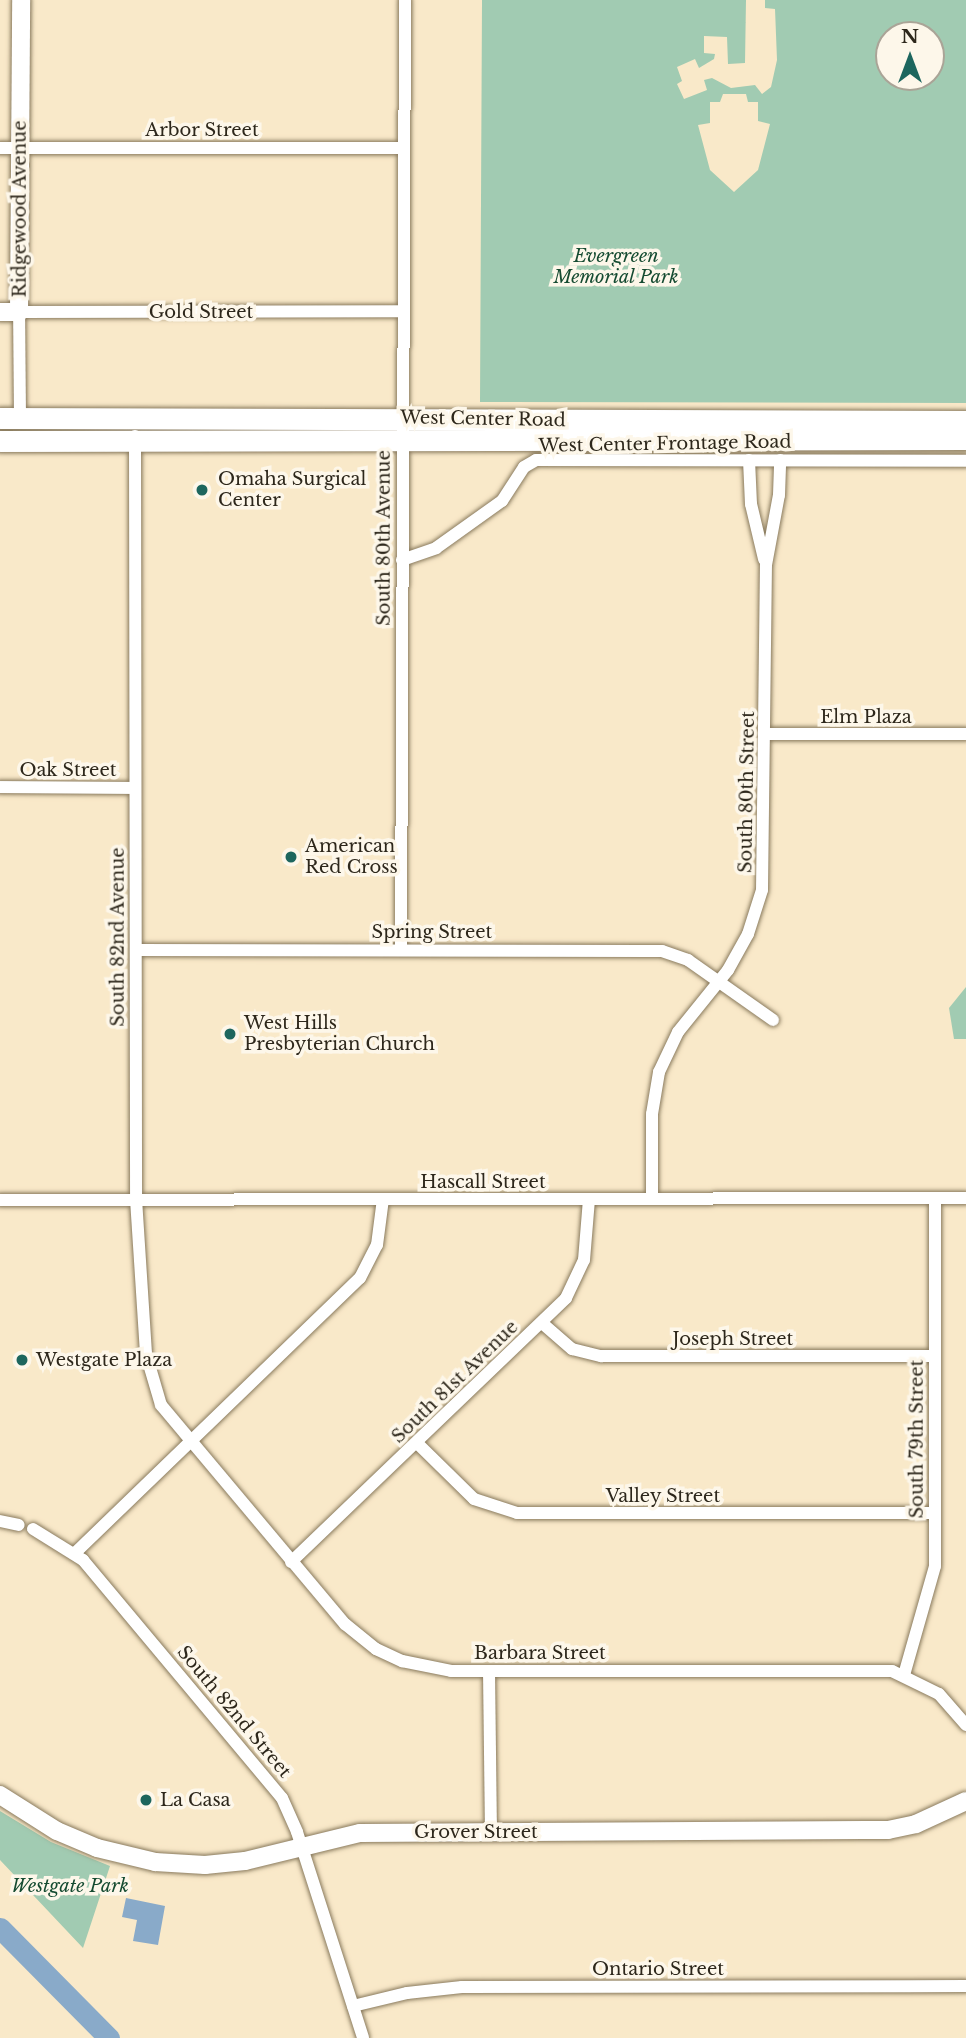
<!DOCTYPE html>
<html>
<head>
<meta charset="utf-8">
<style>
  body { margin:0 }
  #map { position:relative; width:966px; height:2038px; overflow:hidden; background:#f9e9c9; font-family:"Libre Baskerville",serif }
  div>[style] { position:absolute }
  .green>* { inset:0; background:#a1cbb2 }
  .water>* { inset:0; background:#89aac9 }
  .river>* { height:21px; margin:-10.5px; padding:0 10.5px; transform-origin:10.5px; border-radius:10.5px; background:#89aac9 }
  .roads { filter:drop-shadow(0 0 2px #897a5d) drop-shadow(0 0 2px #897a5d) }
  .street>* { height:12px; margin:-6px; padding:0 6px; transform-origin:6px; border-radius:6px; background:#fff }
  .secondary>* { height:18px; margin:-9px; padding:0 9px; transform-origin:9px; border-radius:9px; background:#fff }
  .primary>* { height:21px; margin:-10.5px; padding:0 10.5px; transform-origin:10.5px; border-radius:10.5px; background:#fff }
  .dots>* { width:19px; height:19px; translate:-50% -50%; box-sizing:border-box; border:4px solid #fdf7ea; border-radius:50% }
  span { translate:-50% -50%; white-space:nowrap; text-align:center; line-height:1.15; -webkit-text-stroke:7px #fdf7ea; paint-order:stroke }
  .street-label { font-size:18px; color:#2d271b }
  .park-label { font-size:18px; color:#154b31; font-style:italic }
  .poi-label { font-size:18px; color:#2d271b }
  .left { translate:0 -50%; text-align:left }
  .north { position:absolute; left:875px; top:21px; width:70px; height:70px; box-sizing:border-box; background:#fdf7ea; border:2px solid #aaa497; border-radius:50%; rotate:0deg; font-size:19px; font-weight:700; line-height:28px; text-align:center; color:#2d271b }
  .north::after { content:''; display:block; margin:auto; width:24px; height:32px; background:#1d665e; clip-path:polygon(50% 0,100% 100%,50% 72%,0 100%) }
</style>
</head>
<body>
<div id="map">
  <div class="green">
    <i style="clip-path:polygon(evenodd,482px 0,746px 0,745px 63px,728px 64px,727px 37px,704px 36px,704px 53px,715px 54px,714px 59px,699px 68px,695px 59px,677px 67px,682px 81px,677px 84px,684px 99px,707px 90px,704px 80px,712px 78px,731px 88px,755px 85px,762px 94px,771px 87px,777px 60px,775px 9px,765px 8px,765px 0,966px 0,966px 403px,480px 402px,482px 0,889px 35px,931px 35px,931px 77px,889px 77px,889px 35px,482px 0,723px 94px,746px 94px,748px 102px,758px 102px,758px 121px,770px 124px,758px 170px,734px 192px,710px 170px,698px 125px,710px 123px,710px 102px,720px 102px,723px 94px)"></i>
    <i style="clip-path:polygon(966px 987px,966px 1039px,954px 1039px,949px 1008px)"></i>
    <i style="clip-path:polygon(0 1811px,51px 1842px,110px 1866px,83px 1948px,0 1860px)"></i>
  </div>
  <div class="water">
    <i style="clip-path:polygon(126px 1898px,165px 1906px,158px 1945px,133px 1941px,137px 1920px,122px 1917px)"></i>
  </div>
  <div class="river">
    <i style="left:0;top:1928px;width:155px;rotate:45.3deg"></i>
  </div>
  <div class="roads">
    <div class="street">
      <i style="left:0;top:148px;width:404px"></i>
      <i style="left:20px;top:418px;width:106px;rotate:-90.5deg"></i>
      <i style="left:19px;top:312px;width:384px;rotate:-0.1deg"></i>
      <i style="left:135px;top:436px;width:763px;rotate:89.92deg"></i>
      <i style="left:136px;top:1199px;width:155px;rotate:86.3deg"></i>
      <i style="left:146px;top:1354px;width:53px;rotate:73.6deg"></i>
      <i style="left:161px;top:1405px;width:286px;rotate:50deg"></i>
      <i style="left:345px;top:1624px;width:40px;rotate:39deg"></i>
      <i style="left:376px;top:1649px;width:29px;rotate:25deg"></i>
      <i style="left:402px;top:1661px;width:50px;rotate:11.5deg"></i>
      <i style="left:451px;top:1671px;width:441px"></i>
      <i style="left:892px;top:1671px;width:52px;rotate:26.1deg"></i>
      <i style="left:939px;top:1694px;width:41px;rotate:48.9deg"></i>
      <i style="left:749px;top:460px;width:44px;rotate:87.4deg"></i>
      <i style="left:751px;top:504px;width:57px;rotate:76.7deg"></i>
      <i style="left:402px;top:560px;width:36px;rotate:-19deg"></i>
      <i style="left:436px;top:548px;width:81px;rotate:-35.5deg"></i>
      <i style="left:502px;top:501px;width:40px;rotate:-57.1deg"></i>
      <i style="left:524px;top:467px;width:14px;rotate:-30deg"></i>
      <i style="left:536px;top:460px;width:430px;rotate:0.1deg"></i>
      <i style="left:766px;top:734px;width:200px"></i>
      <i style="left:0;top:787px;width:135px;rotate:0.4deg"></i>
      <i style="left:401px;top:949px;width:949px;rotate:-89.76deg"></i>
      <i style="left:136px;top:950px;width:526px;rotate:0.11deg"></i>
      <i style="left:662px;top:951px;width:28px;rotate:19deg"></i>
      <i style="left:688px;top:960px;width:104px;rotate:35.2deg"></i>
      <i style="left:652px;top:1199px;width:85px;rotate:-90deg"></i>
      <i style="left:652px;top:1114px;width:43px;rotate:-80.5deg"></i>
      <i style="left:659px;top:1072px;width:44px;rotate:-64.6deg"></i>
      <i style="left:678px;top:1032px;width:80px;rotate:-51.1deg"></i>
      <i style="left:728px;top:970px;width:41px;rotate:-60.9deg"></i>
      <i style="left:748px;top:934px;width:46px;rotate:-72.3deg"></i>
      <i style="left:762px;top:890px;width:325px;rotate:-89.3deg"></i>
      <i style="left:766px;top:565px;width:71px;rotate:-79.5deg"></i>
      <i style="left:779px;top:495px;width:35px;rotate:-88deg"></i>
      <i style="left:0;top:1200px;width:966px;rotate:-0.12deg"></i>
      <i style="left:542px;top:1323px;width:40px;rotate:41deg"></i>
      <i style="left:572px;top:1349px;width:30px;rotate:14deg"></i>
      <i style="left:601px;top:1356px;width:334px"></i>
      <i style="left:417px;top:1443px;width:80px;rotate:44.5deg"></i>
      <i style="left:474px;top:1499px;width:45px;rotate:18deg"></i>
      <i style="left:517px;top:1513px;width:418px"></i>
      <i style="left:0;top:1521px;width:19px;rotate:12deg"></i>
      <i style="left:33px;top:1529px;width:59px;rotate:31.8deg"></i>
      <i style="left:83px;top:1560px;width:310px;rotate:50.1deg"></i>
      <i style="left:282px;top:1798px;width:37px;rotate:66deg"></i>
      <i style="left:297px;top:1832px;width:216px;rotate:72.2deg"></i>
      <i style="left:75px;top:1553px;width:396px;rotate:-44deg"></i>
      <i style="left:360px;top:1278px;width:37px;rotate:-63deg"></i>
      <i style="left:377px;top:1245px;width:46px;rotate:-82.6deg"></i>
      <i style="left:291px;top:1562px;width:381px;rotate:-43.8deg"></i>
      <i style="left:566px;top:1298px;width:42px;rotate:-64.7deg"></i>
      <i style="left:584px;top:1260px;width:61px;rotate:-85.3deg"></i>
      <i style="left:489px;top:1671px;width:161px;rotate:89.3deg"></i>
      <i style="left:904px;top:1675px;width:113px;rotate:-74.1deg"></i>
      <i style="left:935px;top:1566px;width:368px;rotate:-90deg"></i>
      <i style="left:353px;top:2006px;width:56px;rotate:-13.5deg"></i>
      <i style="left:407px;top:1993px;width:55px;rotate:-6.2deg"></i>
      <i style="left:462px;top:1987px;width:504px;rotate:-0.11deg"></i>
    </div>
    <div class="secondary">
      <i style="left:0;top:312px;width:19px"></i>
      <i style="left:19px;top:312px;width:312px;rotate:-89.6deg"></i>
      <i style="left:0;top:1795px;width:67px;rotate:32.3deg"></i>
      <i style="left:57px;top:1831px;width:43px;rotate:23deg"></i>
      <i style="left:97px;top:1848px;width:60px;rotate:13.6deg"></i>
      <i style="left:155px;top:1862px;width:50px;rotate:3.4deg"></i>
      <i style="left:205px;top:1865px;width:40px;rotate:-5.7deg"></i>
      <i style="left:245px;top:1861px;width:118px;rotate:-13.7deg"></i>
      <i style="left:360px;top:1833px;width:528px;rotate:-0.33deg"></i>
      <i style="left:888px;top:1830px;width:29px;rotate:-12deg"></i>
      <i style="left:916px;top:1824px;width:55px;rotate:-24.7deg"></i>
    </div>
    <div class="primary">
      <i style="left:0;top:418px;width:966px;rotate:0.18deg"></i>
      <i style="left:0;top:441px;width:966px;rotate:-0.12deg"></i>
    </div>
  </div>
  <div class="dots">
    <i style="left:202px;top:490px;background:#1d665e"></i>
    <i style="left:291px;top:857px;background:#1d665e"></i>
    <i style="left:230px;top:1034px;background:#1d665e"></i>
    <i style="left:22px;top:1360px;background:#1d665e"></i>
    <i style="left:146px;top:1800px;background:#1d665e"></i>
  </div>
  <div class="street-label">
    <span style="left:202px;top:130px">Arbor Street</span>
    <span style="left:20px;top:209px;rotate:-90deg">Ridgewood Avenue</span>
    <span style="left:201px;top:312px">Gold Street</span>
    <span style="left:483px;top:419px;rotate:1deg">West Center Road</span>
    <span style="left:665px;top:444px;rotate:-1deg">West Center Frontage Road</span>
    <span style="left:384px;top:538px;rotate:-90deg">South 80th Avenue</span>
    <span style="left:866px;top:717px">Elm Plaza</span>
    <span style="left:68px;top:770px">Oak Street</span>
    <span style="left:747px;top:792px;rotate:-89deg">South 80th Street</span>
    <span style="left:432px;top:932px">Spring Street</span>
    <span style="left:118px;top:937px;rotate:-90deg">South 82nd Avenue</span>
    <span style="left:483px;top:1182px">Hascall Street</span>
    <span style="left:733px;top:1339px">Joseph Street</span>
    <span style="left:455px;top:1382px;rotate:-44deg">South 81st Avenue</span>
    <span style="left:917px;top:1439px;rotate:-90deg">South 79th Street</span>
    <span style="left:663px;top:1496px">Valley Street</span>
    <span style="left:540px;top:1653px">Barbara Street</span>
    <span style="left:234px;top:1712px;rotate:50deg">South 82nd Street</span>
    <span style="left:476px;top:1832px">Grover Street</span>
    <span style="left:658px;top:1969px">Ontario Street</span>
  </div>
  <div class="park-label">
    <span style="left:616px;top:267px">Evergreen<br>Memorial Park</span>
    <span style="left:70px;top:1886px">Westgate Park</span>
  </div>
  <div class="poi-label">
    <span class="left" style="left:218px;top:490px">Omaha Surgical<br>Center</span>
    <span class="left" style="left:305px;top:857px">American<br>Red Cross</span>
    <span class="left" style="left:244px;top:1034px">West Hills<br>Presbyterian Church</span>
    <span class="left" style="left:36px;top:1360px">Westgate Plaza</span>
    <span class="left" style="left:160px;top:1800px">La Casa</span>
  </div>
  <div class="north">N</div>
</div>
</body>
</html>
